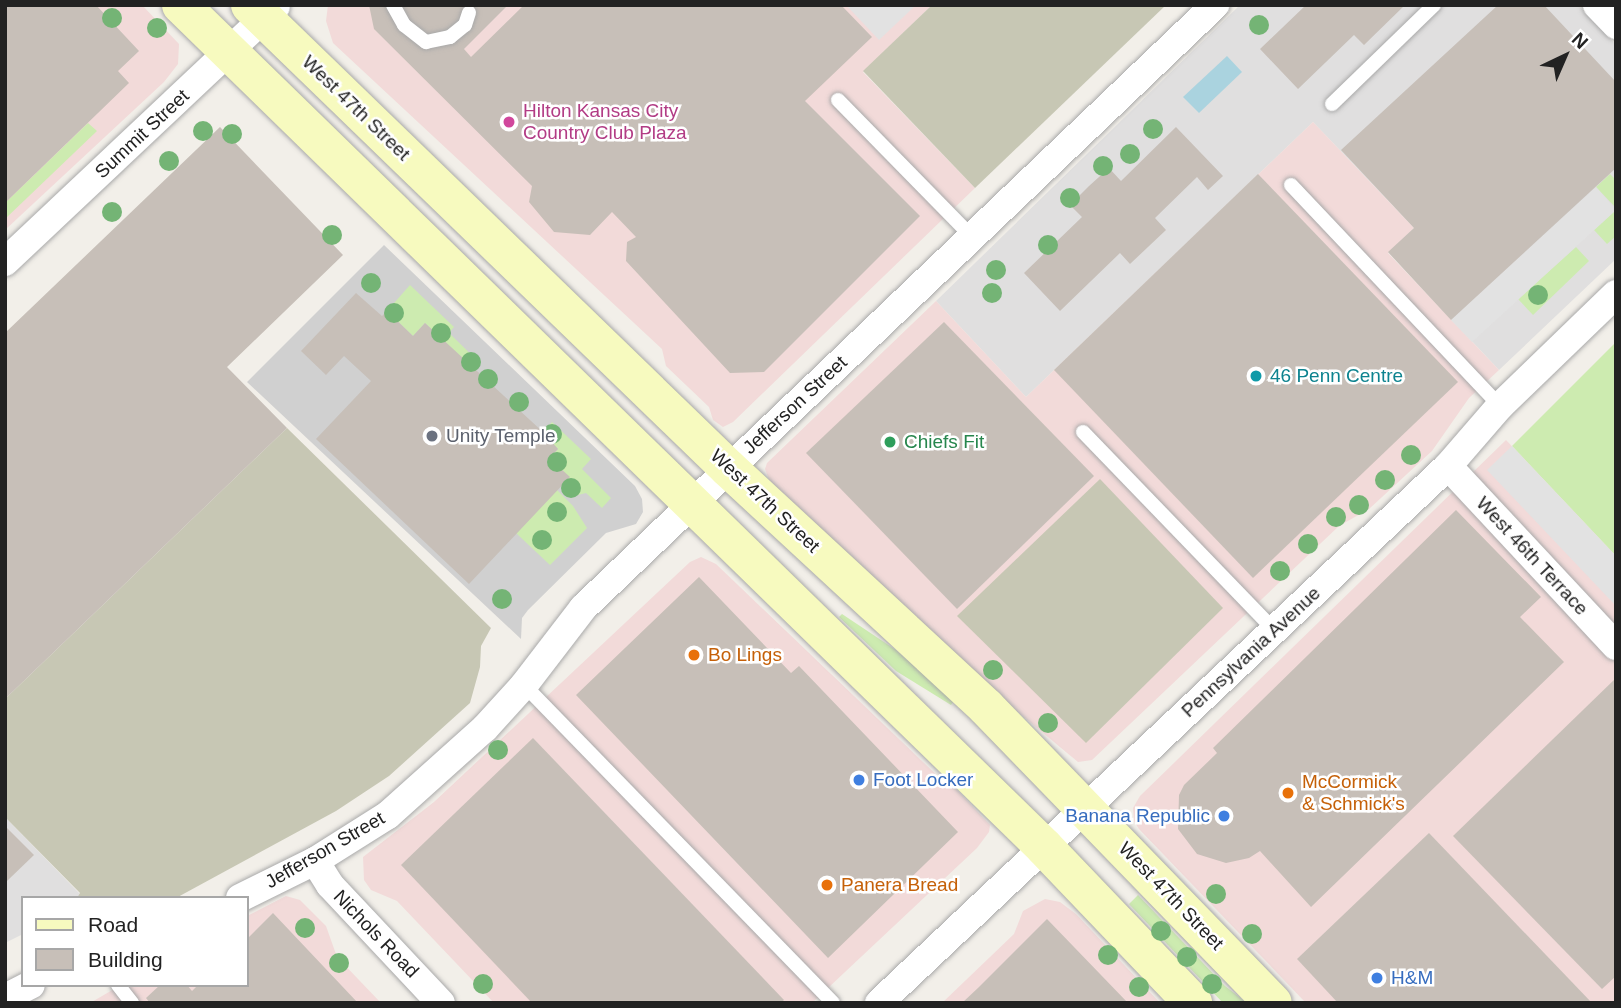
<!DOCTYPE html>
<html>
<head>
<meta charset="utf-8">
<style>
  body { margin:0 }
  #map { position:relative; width:1621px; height:1008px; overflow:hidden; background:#f2efe9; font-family:Helvetica,sans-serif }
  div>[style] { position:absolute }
  .residential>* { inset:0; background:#e0dfdf }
  .commercial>* { inset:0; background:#f2dad9 }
  .religious>* { inset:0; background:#d0d0d0 }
  .construction>* { inset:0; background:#c7c7b4 }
  .grass>* { inset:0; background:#cdebb0 }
  .parking>* { inset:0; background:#e2e2e2 }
  .water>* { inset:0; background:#aad3df }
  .building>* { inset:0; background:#c7bfb8 }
  .roads { filter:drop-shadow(0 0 2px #a9a9a9) drop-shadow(0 0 2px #a9a9a9) }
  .service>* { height:14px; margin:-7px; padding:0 7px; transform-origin:7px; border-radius:7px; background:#fff }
  .minor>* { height:28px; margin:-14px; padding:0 14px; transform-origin:14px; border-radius:14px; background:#fff }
  .secondary>* { height:38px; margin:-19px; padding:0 19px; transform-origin:19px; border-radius:19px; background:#f7fabf }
  .trees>* { width:20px; height:20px; margin:-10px; border-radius:50%; background:#74b475 }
  .dots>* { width:19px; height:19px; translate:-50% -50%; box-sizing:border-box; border:4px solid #fff; border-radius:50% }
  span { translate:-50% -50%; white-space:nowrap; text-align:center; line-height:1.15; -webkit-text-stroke:5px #fff; paint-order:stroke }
  .street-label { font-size:19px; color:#222 }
  .hotel-label { font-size:19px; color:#b23c85 }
  .left { translate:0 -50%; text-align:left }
  .culture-label { font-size:19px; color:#0d838f }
  .worship-label { font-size:19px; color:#5b616d }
  .leisure-label { font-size:19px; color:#27864d }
  .food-label { font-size:19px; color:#c56008 }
  .shop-label { font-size:19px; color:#366cbe }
  .right { translate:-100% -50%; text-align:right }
  .frame { position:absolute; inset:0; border:7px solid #222; pointer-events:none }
  .legend { position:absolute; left:21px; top:896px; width:228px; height:91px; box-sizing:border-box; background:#fff; border:2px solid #a7a7a7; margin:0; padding:9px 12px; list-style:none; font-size:21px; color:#222 }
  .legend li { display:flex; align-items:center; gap:14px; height:35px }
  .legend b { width:35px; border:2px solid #a7a7a7 }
  .north { position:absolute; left:1530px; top:21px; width:70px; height:70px; -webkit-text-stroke:5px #fff; paint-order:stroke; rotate:44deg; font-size:19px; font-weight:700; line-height:28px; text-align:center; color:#222 }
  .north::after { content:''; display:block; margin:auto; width:24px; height:32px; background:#222; clip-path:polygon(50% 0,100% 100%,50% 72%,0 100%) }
</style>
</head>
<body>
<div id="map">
  <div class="residential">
    <i style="clip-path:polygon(1240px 5px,1578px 5px,1616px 45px,1616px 259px,1499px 370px,1388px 252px,1414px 228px,1313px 122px,1026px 397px,936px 301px)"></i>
    <i style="clip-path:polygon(5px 817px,80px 894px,77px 898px,23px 898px,23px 934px,5px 943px)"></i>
  </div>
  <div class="commercial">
    <i style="clip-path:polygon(5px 5px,142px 5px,179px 44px,178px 64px,164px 82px,5px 230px)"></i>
    <i style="clip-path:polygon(328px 5px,932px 5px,863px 72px,975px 188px,733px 422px,723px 427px,713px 420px,709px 407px,666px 366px,662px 349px,333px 43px,326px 21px)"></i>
    <i style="clip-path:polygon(1313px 122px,1414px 228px,1388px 253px,1499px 370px,1469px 398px,1432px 451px,1369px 509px,1339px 526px,1092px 760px,1078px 762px,960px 664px,770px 482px,765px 469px,767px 463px,936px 301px,1026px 397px)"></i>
    <i style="clip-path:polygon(1506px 440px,1616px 556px,1616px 1003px,1306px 1003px,1139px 829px,1134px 821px,1133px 808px,1140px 796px)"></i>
    <i style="clip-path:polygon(701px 557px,716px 564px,946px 784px,957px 790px,990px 825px,989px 832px,977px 848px,812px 1003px,494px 1003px,397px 901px,371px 890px,364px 880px,363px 857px,434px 802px,690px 562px)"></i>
    <i style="clip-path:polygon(286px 896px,300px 900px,326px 926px,337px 957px,381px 1003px,90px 1003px,121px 985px,247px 985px,247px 916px)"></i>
    <i style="clip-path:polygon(1045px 899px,1060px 902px,1076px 914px,1160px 1003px,942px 1003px,1014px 934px,1023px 911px)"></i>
  </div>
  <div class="religious">
    <i style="clip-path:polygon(384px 245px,635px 486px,642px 499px,643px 512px,636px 524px,606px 533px,528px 610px,522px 618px,521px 639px,247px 382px)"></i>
  </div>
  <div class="construction">
    <i style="clip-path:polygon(932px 5px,1166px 5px,975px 188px,863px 71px)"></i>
    <i style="clip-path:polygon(287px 428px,491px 628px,481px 646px,480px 667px,470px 703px,389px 776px,336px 811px,176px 898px,77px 898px,80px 893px,5px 817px,5px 699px)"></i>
    <i style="clip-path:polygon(1100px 479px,1223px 608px,1086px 743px,957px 616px)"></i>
  </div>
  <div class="grass">
    <i style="clip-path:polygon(88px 123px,97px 131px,5px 219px,5px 203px)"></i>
    <i style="clip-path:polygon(1610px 174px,1616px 180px,1616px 208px,1596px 187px)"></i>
    <i style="clip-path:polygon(1616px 210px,1616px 236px,1607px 244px,1594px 230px)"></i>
    <i style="clip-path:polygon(1576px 247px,1589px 261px,1533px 315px,1518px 299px)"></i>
    <i style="clip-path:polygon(410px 285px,454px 327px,449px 333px,480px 363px,474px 369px,425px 323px,413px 336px,387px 311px)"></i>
    <i style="clip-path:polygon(1616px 342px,1616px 556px,1512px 446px)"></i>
    <i style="clip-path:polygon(552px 422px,591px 459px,582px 469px,611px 498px,602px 508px,586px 493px,574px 496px,563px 485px,569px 477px,549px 458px,558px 449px,542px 433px)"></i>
    <i style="clip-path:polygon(557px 490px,573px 506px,587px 528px,550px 565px,516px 533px)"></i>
    <i style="clip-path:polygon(842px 614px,896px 650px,954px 701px,951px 705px,896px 671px,839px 617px)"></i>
    <i style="clip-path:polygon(1138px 895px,1225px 986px,1247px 1003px,1223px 1003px,1129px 904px)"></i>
  </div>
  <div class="parking">
    <i style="clip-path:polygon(846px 5px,916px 5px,879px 40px)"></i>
    <i style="clip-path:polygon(1596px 187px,1616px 210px,1472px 342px,1451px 320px)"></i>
    <i style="clip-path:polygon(1512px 446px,1616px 556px,1616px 606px,1487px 470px)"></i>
  </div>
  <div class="water">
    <i style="clip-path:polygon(1227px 56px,1242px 72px,1199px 113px,1183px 97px)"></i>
  </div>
  <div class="building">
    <i style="clip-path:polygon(5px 5px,96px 5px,139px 51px,118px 71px,129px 83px,5px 203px)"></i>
    <i style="clip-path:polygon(369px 5px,508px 5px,464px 49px,471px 57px,524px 5px,841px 5px,872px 37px,805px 101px,920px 216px,764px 372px,730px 373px,626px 261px,627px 242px,636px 237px,612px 212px,590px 235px,554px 232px,529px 202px,532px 186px,374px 29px)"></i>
    <i style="clip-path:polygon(1306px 5px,1405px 5px,1364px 45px,1354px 35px,1298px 89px,1260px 49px)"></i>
    <i style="clip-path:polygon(1498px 5px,1544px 5px,1616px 82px,1616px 168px,1451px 320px,1388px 252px,1414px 228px,1341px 150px)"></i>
    <i style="clip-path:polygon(220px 127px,343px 255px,227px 367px,287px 428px,5px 699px,5px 333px)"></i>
    <i style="clip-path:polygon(1176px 127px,1223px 176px,1208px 190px,1197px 177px,1155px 218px,1166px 230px,1130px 264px,1120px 253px,1060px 311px,1024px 273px,1082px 217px,1070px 205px,1089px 186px,1109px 168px,1121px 181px)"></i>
    <i style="clip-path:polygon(1258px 174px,1458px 382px,1253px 578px,1054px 370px)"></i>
    <i style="clip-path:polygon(356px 293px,382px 316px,387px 311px,413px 336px,425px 323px,543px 432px,558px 449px,549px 458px,570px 477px,469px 584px,316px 439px,371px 381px,344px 356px,326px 375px,301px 351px)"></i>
    <i style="clip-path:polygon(944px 322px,1094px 476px,957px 609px,806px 453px)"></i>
    <i style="clip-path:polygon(1456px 510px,1541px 597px,1520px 617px,1564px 662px,1311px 907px,1260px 851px,1249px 858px,1226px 863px,1197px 854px,1178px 829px,1179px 795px,1184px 785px,1217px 753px,1213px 748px)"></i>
    <i style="clip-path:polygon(699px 577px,791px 673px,799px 666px,958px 832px,828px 958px,576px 695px)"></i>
    <i style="clip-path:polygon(1616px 678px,1616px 976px,1602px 989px,1453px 836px)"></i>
    <i style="clip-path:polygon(533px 738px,784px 1000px,781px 1003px,532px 1003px,401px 865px)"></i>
    <i style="clip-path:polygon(5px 826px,34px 855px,7px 881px,5px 879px)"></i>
    <i style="clip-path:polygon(1429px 833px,1592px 1003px,1338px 1003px,1297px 959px)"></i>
    <i style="clip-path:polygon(273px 913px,358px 1003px,150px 1003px,146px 998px,160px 985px,187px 985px,192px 991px,198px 985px,247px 985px,247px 939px)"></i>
    <i style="clip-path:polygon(1047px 919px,1128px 1003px,962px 1003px,979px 987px)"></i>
  </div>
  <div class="roads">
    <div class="service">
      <i style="left:393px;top:5px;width:23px;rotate:61deg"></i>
      <i style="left:404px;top:25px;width:28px;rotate:38deg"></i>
      <i style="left:426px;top:42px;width:25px;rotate:-12deg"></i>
      <i style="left:450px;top:37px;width:19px;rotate:-39deg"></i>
      <i style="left:465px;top:25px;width:13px;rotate:-72deg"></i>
      <i style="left:838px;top:100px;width:193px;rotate:45.6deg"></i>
      <i style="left:1332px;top:104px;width:142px;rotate:-44.1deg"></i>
      <i style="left:1291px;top:185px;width:304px;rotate:46.6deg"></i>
      <i style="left:1083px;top:432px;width:275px;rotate:46deg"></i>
      <i style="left:524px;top:685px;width:443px;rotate:45.8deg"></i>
      <i style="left:118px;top:985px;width:23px;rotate:52deg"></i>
    </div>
    <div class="minor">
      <i style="left:1597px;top:5px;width:28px;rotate:46deg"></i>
      <i style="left:5px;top:262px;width:372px;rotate:-43.3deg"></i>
      <i style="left:1448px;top:466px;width:246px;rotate:47deg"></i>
      <i style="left:315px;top:861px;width:28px;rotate:58deg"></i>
      <i style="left:330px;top:885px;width:162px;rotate:46.8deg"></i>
      <i style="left:240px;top:898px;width:84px;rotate:-26.3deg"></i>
      <i style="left:315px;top:861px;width:86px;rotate:-32.2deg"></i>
      <i style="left:388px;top:815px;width:130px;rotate:-41.9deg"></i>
      <i style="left:485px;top:728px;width:58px;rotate:-47.8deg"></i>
      <i style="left:524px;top:685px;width:97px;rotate:-52.5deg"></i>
      <i style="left:583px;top:608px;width:874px;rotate:-43.65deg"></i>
      <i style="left:5px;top:998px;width:29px;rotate:-27deg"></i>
      <i style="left:879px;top:1003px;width:782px;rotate:-43.34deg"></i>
      <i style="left:1448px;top:466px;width:79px;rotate:-49.1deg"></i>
      <i style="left:1500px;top:406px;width:161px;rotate:-44deg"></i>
    </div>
    <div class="secondary">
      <i style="left:181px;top:5px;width:1206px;rotate:44.29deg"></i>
      <i style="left:1044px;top:847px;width:216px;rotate:46.3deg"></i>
      <i style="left:250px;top:5px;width:665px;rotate:44.09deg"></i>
      <i style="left:728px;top:468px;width:352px;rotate:42.8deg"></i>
      <i style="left:986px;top:707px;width:412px;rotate:45.9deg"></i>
    </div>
  </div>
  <div class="trees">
    <i style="left:112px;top:18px"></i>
    <i style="left:1259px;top:25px"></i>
    <i style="left:157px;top:28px"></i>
    <i style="left:1153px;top:129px"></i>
    <i style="left:203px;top:131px"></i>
    <i style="left:232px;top:134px"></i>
    <i style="left:1130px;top:154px"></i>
    <i style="left:169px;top:161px"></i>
    <i style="left:1103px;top:166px"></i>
    <i style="left:1070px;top:198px"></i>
    <i style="left:112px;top:212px"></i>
    <i style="left:332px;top:235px"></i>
    <i style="left:1048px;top:245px"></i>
    <i style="left:996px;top:270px"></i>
    <i style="left:371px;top:283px"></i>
    <i style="left:992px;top:293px"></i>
    <i style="left:1538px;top:295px"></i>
    <i style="left:394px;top:313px"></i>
    <i style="left:441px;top:333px"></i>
    <i style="left:471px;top:362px"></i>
    <i style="left:488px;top:379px"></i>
    <i style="left:519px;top:402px"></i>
    <i style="left:552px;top:434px"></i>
    <i style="left:1411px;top:455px"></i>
    <i style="left:557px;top:462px"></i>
    <i style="left:1385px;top:480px"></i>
    <i style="left:571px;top:488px"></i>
    <i style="left:1359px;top:505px"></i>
    <i style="left:557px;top:512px"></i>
    <i style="left:1336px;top:517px"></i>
    <i style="left:542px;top:540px"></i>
    <i style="left:1308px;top:544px"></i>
    <i style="left:1280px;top:571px"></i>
    <i style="left:502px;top:599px"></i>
    <i style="left:993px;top:670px"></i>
    <i style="left:1048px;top:723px"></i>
    <i style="left:498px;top:750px"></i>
    <i style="left:1216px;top:894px"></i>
    <i style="left:305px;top:928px"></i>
    <i style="left:1161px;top:931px"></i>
    <i style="left:1252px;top:934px"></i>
    <i style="left:1108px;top:955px"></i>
    <i style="left:1187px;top:957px"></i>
    <i style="left:339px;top:963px"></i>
    <i style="left:483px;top:984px"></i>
    <i style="left:1212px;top:984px"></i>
    <i style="left:1139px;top:987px"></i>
  </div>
  <div class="dots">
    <i style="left:509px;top:122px;background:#d1479c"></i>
    <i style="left:1256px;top:376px;background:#0f9aa8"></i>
    <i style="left:432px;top:436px;background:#6b7280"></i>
    <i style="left:890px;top:442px;background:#2e9e5b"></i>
    <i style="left:694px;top:655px;background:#e8710a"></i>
    <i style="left:859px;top:780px;background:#3f7fe0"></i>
    <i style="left:1288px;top:793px;background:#e8710a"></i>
    <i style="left:1224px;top:816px;background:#3f7fe0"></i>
    <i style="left:827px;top:885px;background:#e8710a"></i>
    <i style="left:1377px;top:978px;background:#3f7fe0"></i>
  </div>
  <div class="street-label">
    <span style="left:356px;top:108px;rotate:44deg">West 47th Street</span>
    <span style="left:142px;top:134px;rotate:-43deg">Summit Street</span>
    <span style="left:795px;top:405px;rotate:-43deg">Jefferson Street</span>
    <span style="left:765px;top:501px;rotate:43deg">West 47th Street</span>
    <span style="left:1532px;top:556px;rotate:47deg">West 46th Terrace</span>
    <span style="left:1251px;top:652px;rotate:-43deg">Pennsylvania Avenue</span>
    <span style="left:325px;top:850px;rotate:-30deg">Jefferson Street</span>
    <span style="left:1171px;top:896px;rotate:46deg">West 47th Street</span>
    <span style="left:376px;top:934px;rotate:46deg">Nichols Road</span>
  </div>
  <div class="hotel-label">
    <span class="left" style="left:523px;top:122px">Hilton Kansas City<br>Country Club Plaza</span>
  </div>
  <div class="culture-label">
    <span class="left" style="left:1270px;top:376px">46 Penn Centre</span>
  </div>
  <div class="worship-label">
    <span class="left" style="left:446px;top:436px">Unity Temple</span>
  </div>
  <div class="leisure-label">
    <span class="left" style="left:904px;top:442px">Chiefs Fit</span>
  </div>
  <div class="food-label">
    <span class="left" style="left:708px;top:655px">Bo Lings</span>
    <span class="left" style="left:1302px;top:793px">McCormick<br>&amp; Schmick's</span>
    <span class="left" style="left:841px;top:885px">Panera Bread</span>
  </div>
  <div class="shop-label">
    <span class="left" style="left:873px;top:780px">Foot Locker</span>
    <span class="right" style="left:1210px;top:816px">Banana Republic</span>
    <span class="left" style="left:1391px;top:978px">H&amp;M</span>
  </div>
  <div class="frame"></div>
  <ul class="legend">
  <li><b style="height:9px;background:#f7fabf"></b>Road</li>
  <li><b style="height:19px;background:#c7bfb8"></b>Building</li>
  </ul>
  <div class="north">N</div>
</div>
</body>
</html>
